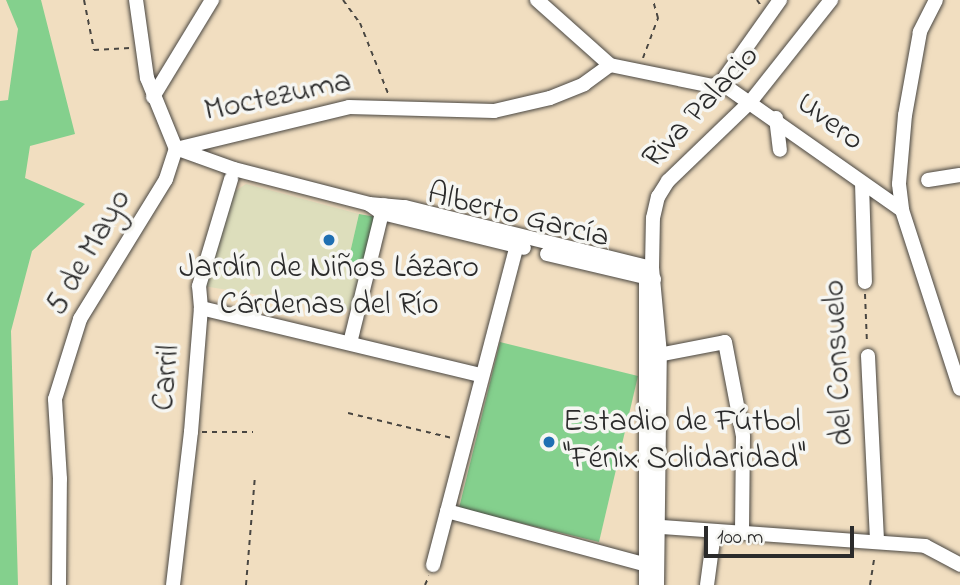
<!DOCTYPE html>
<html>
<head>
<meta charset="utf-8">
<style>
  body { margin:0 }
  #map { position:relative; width:960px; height:585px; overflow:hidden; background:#f1dec0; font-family:"Indie Flower",sans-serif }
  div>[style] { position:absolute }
  .built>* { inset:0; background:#dddebc }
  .green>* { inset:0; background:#84d08d }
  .path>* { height:2px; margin-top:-1px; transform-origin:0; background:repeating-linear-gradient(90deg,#494641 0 5px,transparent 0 10px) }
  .roads { filter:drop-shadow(0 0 2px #494641) drop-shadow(0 0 2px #494641) }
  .minor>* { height:14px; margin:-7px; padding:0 7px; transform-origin:7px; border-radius:7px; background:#fff }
  .dots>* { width:19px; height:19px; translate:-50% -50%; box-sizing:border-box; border:4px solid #f6f6f2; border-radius:50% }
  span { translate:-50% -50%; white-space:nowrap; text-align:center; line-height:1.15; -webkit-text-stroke:7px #f6f6f2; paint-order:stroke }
  .street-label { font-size:32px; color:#2b2b2b }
  .poi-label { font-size:32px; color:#2b2b2b }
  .left { translate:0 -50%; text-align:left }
  .scale { position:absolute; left:704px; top:526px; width:150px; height:32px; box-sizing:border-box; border:4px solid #2b2b2b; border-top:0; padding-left:9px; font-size:21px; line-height:24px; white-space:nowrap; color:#2b2b2b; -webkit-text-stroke:5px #f6f6f2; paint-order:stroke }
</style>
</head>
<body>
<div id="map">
  <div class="built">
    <i style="clip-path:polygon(246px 184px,359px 214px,347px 265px,364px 269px,352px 310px,203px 286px,229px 195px)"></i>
  </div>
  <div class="green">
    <i style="clip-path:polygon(6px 0,41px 0,75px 134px,30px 146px,25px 178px,85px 204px,32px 251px,11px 331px,18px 585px,0 585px,0 101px,8px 100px,18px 29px)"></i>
    <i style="clip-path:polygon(359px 214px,376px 217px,364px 269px,347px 266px)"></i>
    <i style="clip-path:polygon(500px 342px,638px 376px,599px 542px,459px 508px)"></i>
  </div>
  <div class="path">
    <i style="left:84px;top:0;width:51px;rotate:78.7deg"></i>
    <i style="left:94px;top:50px;width:36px;rotate:-3deg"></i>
    <i style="left:343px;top:0;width:29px;rotate:54deg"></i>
    <i style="left:360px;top:23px;width:79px;rotate:68.3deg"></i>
    <i style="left:757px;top:0;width:7px;rotate:56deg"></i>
    <i style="left:643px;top:58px;width:43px;rotate:-69.4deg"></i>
    <i style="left:658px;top:18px;width:19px;rotate:-106deg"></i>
    <i style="left:865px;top:294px;width:50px;rotate:87.7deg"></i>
    <i style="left:348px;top:413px;width:107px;rotate:13.5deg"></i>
    <i style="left:202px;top:432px;width:51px"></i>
    <i style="left:246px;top:585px;width:109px;rotate:-85.3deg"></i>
    <i style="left:425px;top:585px;width:10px;rotate:-66deg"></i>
    <i style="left:870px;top:585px;width:30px;rotate:-81deg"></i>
  </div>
  <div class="roads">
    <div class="minor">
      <i style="left:537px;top:0;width:98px;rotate:41.7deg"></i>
      <i style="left:936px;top:0;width:36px;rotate:117deg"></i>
      <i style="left:920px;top:32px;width:84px;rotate:100.2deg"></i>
      <i style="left:905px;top:115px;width:69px;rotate:95deg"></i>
      <i style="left:899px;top:184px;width:26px;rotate:83deg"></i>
      <i style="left:902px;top:210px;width:188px;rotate:72deg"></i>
      <i style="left:721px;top:83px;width:221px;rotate:35.1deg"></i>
      <i style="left:153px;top:97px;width:114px;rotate:-58.7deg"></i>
      <i style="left:776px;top:118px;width:32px;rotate:83deg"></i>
      <i style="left:176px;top:149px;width:178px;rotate:-13.6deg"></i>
      <i style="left:349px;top:107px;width:145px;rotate:1.6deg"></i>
      <i style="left:494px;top:111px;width:57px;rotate:-13.1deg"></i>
      <i style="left:550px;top:98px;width:37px;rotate:-22deg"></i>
      <i style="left:584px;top:84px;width:32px;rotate:-36deg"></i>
      <i style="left:610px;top:65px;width:104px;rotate:11.6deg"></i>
      <i style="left:712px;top:86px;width:9px;rotate:-18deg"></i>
      <i style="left:721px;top:83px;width:102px;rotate:-54.6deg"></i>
      <i style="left:178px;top:149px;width:59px;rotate:19.7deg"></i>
      <i style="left:234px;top:169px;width:139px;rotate:14.5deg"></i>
      <i style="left:369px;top:204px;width:36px;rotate:5deg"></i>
      <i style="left:405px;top:207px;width:254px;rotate:13.9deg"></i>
      <i style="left:928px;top:180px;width:32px;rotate:-9deg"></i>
      <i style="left:862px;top:183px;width:99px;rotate:88.3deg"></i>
      <i style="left:369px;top:204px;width:16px;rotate:35deg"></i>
      <i style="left:382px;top:213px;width:146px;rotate:13.8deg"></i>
      <i style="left:547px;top:254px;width:110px;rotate:13.2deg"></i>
      <i style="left:201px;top:308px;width:287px;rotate:13.5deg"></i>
      <i style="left:350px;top:343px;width:142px;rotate:-76.2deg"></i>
      <i style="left:653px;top:356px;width:73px;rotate:-11deg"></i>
      <i style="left:725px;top:342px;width:96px;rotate:79.2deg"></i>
      <i style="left:743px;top:436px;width:96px;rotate:90.6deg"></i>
      <i style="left:868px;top:356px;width:185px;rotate:87.2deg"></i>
      <i style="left:447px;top:511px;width:215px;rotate:15.1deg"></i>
      <i style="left:648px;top:526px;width:278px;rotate:4.1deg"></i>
      <i style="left:925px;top:546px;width:40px;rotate:28deg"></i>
      <i style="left:433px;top:565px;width:339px;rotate:-75.3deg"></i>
      <i style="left:59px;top:585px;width:106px;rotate:-89.5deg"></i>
      <i style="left:60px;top:479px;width:80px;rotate:-93.6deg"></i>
      <i style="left:55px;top:399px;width:84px;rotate:-72.6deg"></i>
      <i style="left:80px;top:319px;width:164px;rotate:-58.4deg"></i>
      <i style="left:166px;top:179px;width:32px;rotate:-72deg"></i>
      <i style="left:176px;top:149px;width:77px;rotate:-112.2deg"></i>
      <i style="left:147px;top:78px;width:79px;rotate:-98deg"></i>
      <i style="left:173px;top:585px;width:154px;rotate:-83.3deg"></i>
      <i style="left:191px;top:432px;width:124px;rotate:-85.4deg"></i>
      <i style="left:201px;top:308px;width:22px;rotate:-95deg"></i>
      <i style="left:199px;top:286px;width:112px;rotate:-73.3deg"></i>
      <i style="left:646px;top:585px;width:308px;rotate:-90deg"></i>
      <i style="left:646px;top:277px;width:11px;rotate:-56deg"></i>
      <i style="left:657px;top:585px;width:231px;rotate:-89.3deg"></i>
      <i style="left:660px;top:354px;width:86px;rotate:-95.3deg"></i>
      <i style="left:652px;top:268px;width:50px;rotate:-88.9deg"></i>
      <i style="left:653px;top:218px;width:22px;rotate:-77deg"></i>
      <i style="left:658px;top:197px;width:19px;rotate:-58deg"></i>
      <i style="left:668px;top:181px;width:115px;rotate:-43.9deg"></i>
      <i style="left:751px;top:101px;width:129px;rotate:-51.6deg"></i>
      <i style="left:707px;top:585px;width:52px;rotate:-82.3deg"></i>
    </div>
  </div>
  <div class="dots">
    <i style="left:329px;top:240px;background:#1f6fb2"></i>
    <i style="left:549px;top:442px;background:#1f6fb2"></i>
  </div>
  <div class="street-label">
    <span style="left:278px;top:98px;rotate:-12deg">Moctezuma</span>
    <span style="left:702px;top:108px;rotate:-47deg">Riva Palacio</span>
    <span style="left:829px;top:123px;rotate:37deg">Uvero</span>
    <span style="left:518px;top:217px;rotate:14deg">Alberto García</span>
    <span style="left:90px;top:253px;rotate:-60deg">5 de Mayo</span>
    <span style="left:840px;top:363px;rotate:-93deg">del Consuelo</span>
    <span style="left:168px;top:378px;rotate:-85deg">Carril</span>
  </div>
  <div class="poi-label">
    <span style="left:329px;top:288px">Jardín de Niños Lázaro<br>Cárdenas del Río</span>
    <span class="left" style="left:563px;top:442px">Estadio de Fútbol<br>"Fénix Solidaridad"</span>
  </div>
  <div class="scale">100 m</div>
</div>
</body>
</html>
